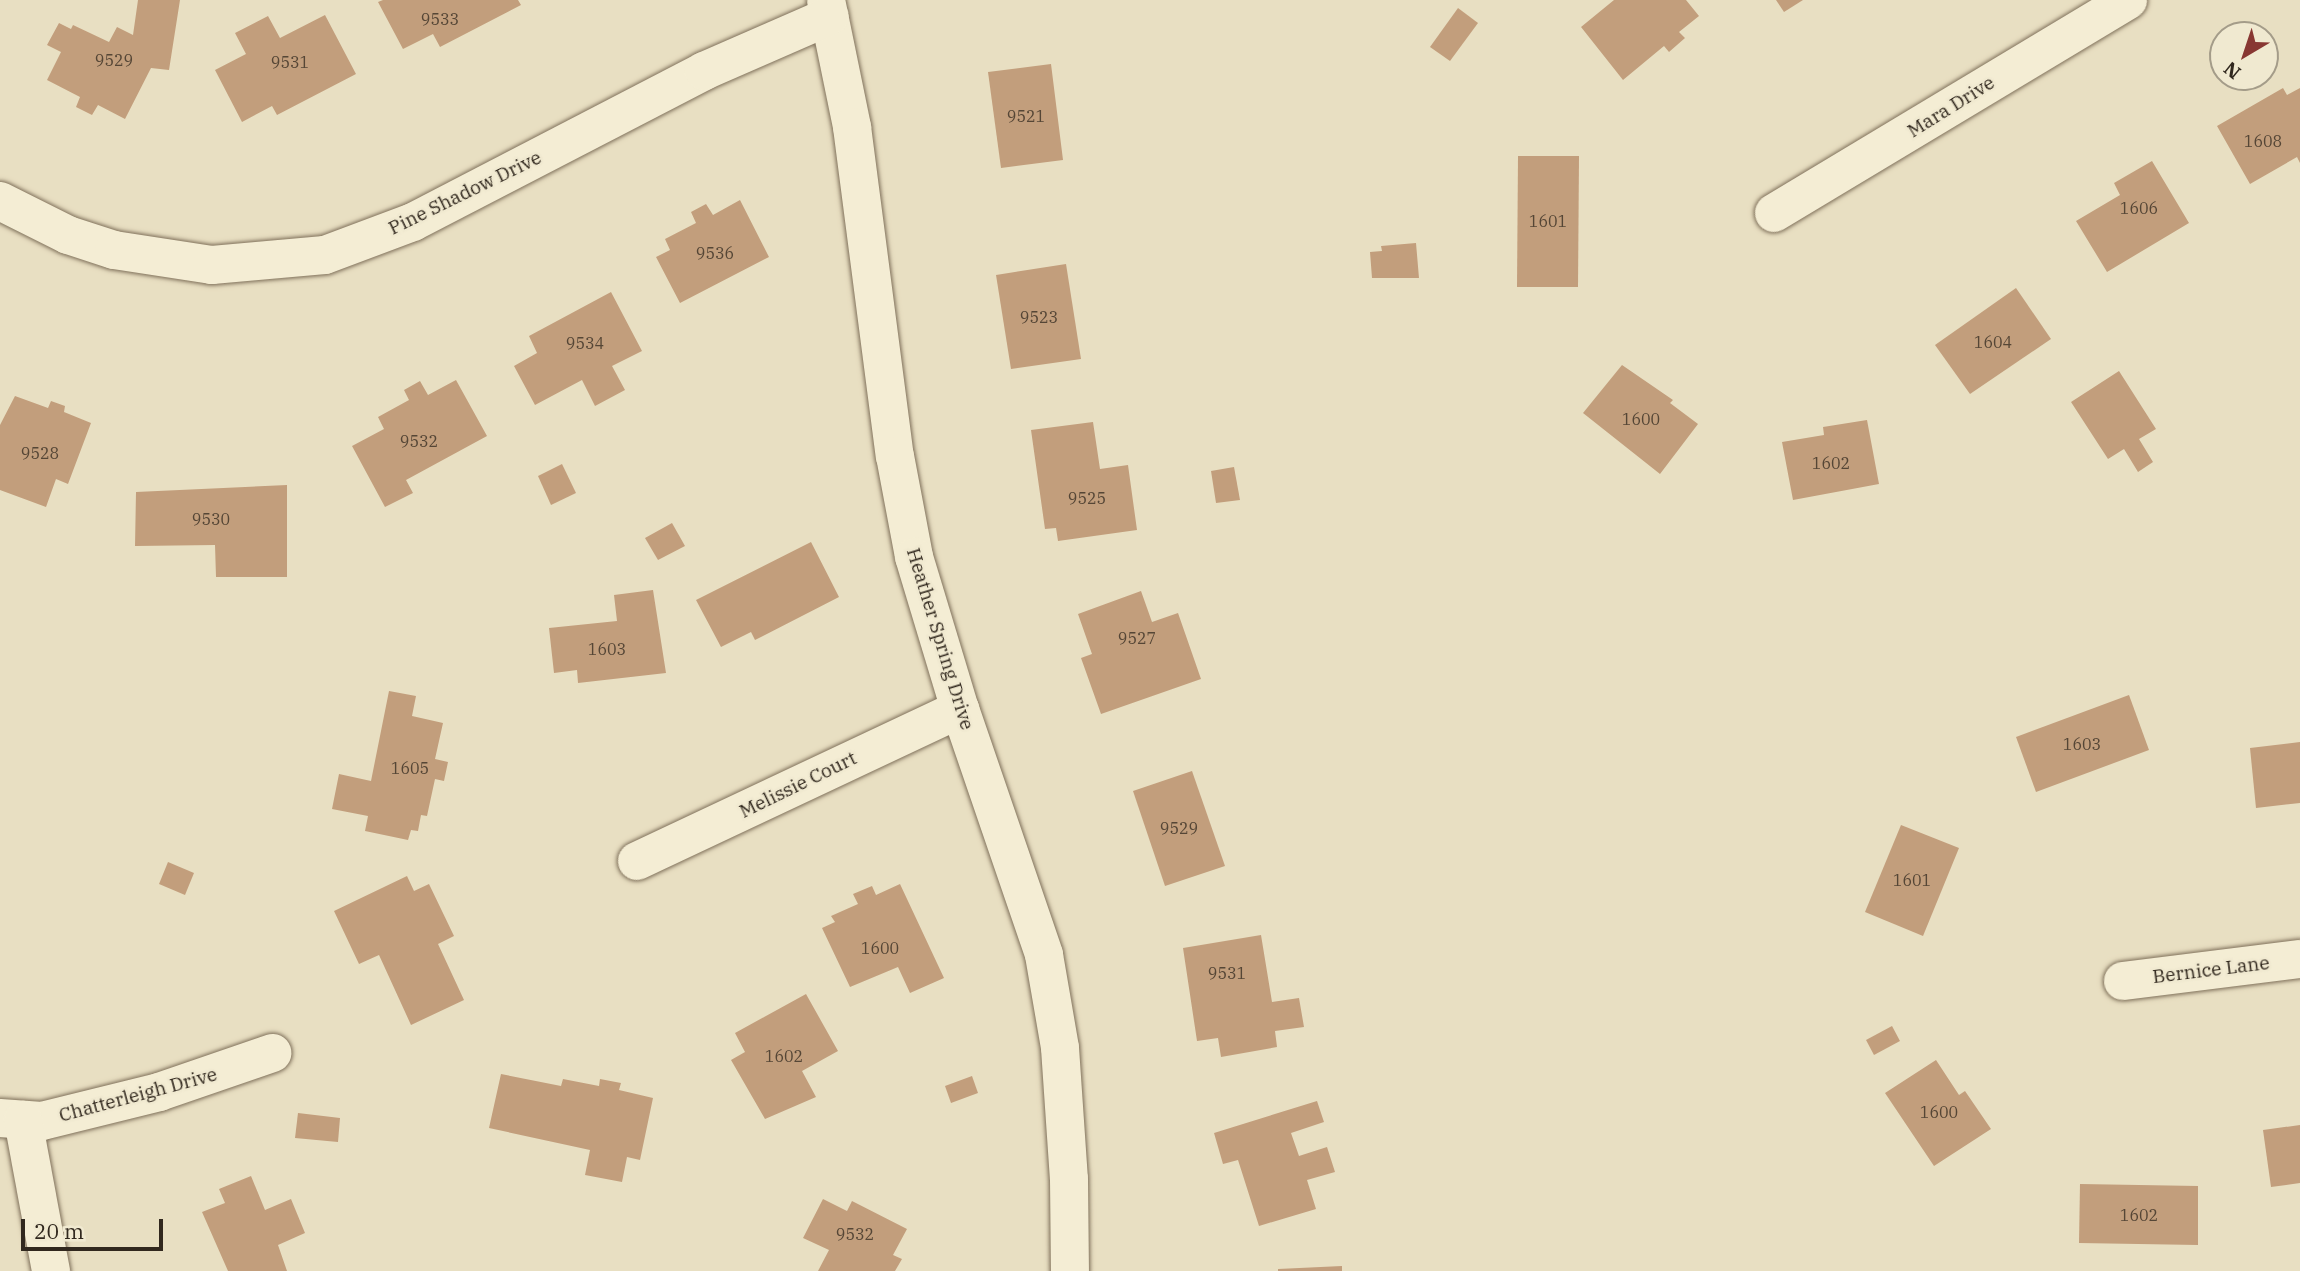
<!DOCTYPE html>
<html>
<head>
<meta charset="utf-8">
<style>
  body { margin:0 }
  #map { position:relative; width:2300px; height:1271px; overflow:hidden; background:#e8dfc2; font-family:"IBM Plex Serif",serif }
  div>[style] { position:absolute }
  .building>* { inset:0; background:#c29e7c }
  .roads { filter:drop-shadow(0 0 2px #80715b) drop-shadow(0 0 2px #80715b) }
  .minor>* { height:38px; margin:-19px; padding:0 19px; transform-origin:19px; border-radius:19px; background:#f4edd4 }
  span { translate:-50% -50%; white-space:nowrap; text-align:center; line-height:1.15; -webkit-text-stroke:5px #f0e9d0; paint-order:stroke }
  .number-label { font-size:16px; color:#554636 }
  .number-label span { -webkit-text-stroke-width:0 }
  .street-label { font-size:19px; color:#31281e }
  .north { position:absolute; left:2209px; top:21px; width:70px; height:70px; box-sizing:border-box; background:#f0e9d0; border:2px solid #a49c89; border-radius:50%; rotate:219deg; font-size:19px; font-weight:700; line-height:28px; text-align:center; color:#31281e }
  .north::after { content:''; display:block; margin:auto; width:24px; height:32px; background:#883732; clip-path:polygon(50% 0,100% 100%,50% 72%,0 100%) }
  .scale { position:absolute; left:21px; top:1219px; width:142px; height:32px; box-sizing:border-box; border:4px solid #31281e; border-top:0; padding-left:9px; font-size:21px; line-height:24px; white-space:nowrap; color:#31281e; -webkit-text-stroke:5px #f0e9d0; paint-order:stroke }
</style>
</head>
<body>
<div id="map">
  <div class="building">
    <i style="clip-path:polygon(138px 0,180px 0,169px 70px,151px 68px,125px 119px,98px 105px,92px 115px,76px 107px,80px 97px,47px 80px,61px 52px,47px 45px,59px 23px,71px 29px,73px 25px,109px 42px,117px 27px,133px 35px)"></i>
    <i style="clip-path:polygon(383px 0,518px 0,521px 5px,440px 47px,433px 34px,403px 49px,378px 2px)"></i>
    <i style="clip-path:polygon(1614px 0,1686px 0,1699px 16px,1679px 32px,1685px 38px,1669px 52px,1664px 46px,1623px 80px,1581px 27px)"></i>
    <i style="clip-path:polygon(1776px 0,1803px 0,1784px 12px)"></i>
    <i style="clip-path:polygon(1458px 8px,1478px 23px,1450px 61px,1430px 47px)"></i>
    <i style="clip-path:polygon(325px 15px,356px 74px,277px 115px,272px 106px,242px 122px,215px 70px,246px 54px,235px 33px,268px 16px,280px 38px)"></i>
    <i style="clip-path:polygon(1051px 64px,1063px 160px,1001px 168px,988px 72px)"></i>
    <i style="clip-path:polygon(2283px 88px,2287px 95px,2300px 88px,2300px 163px,2297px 157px,2250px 184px,2217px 126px)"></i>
    <i style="clip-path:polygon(1518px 156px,1579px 156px,1578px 287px,1517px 287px)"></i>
    <i style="clip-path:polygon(2152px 161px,2189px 223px,2107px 272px,2076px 221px,2120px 195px,2114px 183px)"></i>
    <i style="clip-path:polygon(740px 200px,769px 257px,680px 303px,656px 257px,670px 250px,665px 239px,696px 223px,691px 212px,706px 204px,713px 215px)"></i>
    <i style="clip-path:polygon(1416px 243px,1419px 278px,1372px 278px,1370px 252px,1382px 251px,1381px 246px)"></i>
    <i style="clip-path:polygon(1066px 264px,1081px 359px,1011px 369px,996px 275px)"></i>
    <i style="clip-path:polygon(2016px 288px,2051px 339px,1970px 394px,1935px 345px)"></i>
    <i style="clip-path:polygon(611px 292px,642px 351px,612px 366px,625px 390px,595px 406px,582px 380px,535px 405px,514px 366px,537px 353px,529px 336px)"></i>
    <i style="clip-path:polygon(1622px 365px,1673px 400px,1670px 403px,1698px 424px,1660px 474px,1583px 413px)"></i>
    <i style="clip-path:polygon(2119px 371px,2156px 429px,2139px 439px,2153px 462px,2138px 472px,2124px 449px,2108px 459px,2071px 402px)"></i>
    <i style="clip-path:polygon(456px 380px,487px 436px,406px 480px,413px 493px,385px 507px,352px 446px,384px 429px,378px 417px,409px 400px,404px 390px,420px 381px,428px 395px)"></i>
    <i style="clip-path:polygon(15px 396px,48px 408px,51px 401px,65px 406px,64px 412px,91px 423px,68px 484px,56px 479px,46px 507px,0 490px,0 425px)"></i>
    <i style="clip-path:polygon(1867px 420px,1879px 484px,1793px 500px,1782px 442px,1824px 435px,1823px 427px)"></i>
    <i style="clip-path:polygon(1093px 422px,1100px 469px,1128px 465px,1137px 530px,1058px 541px,1056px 528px,1045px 529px,1031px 430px)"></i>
    <i style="clip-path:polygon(562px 464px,576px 493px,551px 505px,538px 476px)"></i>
    <i style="clip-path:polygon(1234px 467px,1240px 500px,1216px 503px,1211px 471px)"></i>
    <i style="clip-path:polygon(287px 485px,287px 577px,216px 577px,215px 545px,135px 546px,136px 492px)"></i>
    <i style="clip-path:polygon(672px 523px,685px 546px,658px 560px,645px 538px)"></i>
    <i style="clip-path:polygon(811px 542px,839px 597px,755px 640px,751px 632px,721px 647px,696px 600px)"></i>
    <i style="clip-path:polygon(653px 590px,666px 673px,578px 683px,577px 670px,554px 673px,549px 628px,617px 621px,614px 595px)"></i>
    <i style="clip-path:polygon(1141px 591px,1152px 622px,1178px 613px,1201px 679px,1101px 714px,1081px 658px,1092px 654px,1078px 614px)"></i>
    <i style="clip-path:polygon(389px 691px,416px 696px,412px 716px,443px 723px,435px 759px,448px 762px,444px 781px,435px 779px,427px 816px,421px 815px,418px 831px,411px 830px,408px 840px,365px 831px,368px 816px,332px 809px,339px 774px,371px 781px)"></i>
    <i style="clip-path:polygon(2129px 695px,2149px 750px,2036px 792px,2016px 737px)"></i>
    <i style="clip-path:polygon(2300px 742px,2300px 803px,2256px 808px,2250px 748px)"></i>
    <i style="clip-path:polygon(1192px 771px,1225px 866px,1165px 886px,1133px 791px)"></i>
    <i style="clip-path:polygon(1901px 825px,1959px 848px,1923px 936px,1865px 912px)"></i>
    <i style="clip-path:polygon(168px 862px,194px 873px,185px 895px,159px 884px)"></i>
    <i style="clip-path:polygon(407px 876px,414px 891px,429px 884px,454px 936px,438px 944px,464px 1000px,411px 1025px,379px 955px,359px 964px,334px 911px)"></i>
    <i style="clip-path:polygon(900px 884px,944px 978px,910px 993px,898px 967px,850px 987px,822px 928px,835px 922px,831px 916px,858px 904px,853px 894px,872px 886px,876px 895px)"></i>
    <i style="clip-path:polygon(1261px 935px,1272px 1002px,1299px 998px,1304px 1027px,1275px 1031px,1277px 1047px,1221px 1057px,1218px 1038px,1197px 1041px,1183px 948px)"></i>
    <i style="clip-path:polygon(806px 994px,838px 1051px,802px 1071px,816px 1097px,765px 1119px,731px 1060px,745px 1052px,735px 1033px)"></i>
    <i style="clip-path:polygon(1892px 1026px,1900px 1041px,1874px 1055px,1866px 1040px)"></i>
    <i style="clip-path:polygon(1936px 1060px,1959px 1095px,1965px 1091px,1991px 1129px,1934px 1166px,1885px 1093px)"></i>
    <i style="clip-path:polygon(501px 1074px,561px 1086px,563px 1079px,599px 1086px,600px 1079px,621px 1083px,619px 1090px,653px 1098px,640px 1160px,627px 1157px,622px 1182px,585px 1175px,590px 1150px,489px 1128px)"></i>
    <i style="clip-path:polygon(972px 1076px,978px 1093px,951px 1103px,945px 1086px)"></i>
    <i style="clip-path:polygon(1317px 1101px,1324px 1122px,1291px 1133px,1299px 1156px,1327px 1147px,1335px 1172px,1307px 1180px,1316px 1209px,1259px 1226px,1238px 1160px,1223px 1164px,1214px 1133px)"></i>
    <i style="clip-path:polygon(298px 1113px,340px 1118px,338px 1142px,295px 1138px)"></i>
    <i style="clip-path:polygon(2300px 1125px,2300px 1183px,2271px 1187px,2263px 1130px)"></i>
    <i style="clip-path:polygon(251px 1176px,265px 1210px,291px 1199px,305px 1233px,278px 1245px,287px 1271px,228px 1271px,202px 1212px,225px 1203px,219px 1189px)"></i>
    <i style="clip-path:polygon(2080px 1184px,2198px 1186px,2198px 1245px,2079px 1243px)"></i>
    <i style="clip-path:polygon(823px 1199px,847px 1211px,852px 1201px,907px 1229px,893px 1255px,902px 1259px,895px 1271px,818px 1271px,829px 1250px,803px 1238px)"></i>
    <i style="clip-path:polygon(1342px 1266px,1342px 1271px,1278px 1271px,1278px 1269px)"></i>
  </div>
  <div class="roads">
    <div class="minor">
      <i style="left:826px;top:0;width:130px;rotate:78.4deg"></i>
      <i style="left:852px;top:127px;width:332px;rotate:82.6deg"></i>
      <i style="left:895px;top:456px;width:103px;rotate:79.3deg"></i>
      <i style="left:914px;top:557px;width:159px;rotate:73.2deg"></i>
      <i style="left:960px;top:709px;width:260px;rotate:71.1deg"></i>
      <i style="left:1044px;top:955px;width:94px;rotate:80.2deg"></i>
      <i style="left:1060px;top:1048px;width:131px;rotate:86.1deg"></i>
      <i style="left:1069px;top:1179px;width:92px;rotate:89.4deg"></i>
      <i style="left:0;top:201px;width:76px;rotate:26.6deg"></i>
      <i style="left:68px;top:235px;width:48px;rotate:18.1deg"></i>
      <i style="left:114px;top:250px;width:99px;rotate:8.7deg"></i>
      <i style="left:212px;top:265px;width:113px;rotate:-5.1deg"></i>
      <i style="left:325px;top:255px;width:94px;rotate:-20.6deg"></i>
      <i style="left:413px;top:222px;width:328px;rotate:-27.4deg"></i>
      <i style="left:704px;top:71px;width:137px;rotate:-23.6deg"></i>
      <i style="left:1774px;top:213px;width:413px;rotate:-31deg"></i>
      <i style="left:637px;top:861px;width:357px;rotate:-25.2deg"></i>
      <i style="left:2123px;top:981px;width:178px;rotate:-7.1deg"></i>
      <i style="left:0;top:1118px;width:42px;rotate:4.1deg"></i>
      <i style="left:42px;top:1121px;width:121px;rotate:-13.9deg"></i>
      <i style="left:159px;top:1092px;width:120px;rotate:-19deg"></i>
      <i style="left:23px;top:1120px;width:154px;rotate:79.5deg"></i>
    </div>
  </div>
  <div class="number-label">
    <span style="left:440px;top:19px">9533</span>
    <span style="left:114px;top:60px">9529</span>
    <span style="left:290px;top:62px">9531</span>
    <span style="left:1026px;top:116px">9521</span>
    <span style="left:2263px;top:141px">1608</span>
    <span style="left:2139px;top:208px">1606</span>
    <span style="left:1548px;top:221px">1601</span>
    <span style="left:715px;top:253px">9536</span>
    <span style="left:1039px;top:317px">9523</span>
    <span style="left:1993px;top:342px">1604</span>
    <span style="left:585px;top:343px">9534</span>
    <span style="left:1641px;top:419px">1600</span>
    <span style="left:419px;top:441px">9532</span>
    <span style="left:40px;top:453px">9528</span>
    <span style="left:1831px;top:463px">1602</span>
    <span style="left:1087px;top:498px">9525</span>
    <span style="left:211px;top:519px">9530</span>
    <span style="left:1137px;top:638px">9527</span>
    <span style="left:607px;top:649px">1603</span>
    <span style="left:2082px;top:744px">1603</span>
    <span style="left:410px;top:768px">1605</span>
    <span style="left:1179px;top:828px">9529</span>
    <span style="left:1912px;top:880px">1601</span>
    <span style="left:880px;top:948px">1600</span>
    <span style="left:1227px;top:973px">9531</span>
    <span style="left:784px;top:1056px">1602</span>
    <span style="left:1939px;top:1112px">1600</span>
    <span style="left:2139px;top:1215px">1602</span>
    <span style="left:855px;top:1234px">9532</span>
  </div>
  <div class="street-label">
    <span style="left:1951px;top:107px;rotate:-32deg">Mara Drive</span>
    <span style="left:465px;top:193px;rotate:-26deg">Pine Shadow Drive</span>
    <span style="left:940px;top:639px;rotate:73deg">Heather Spring Drive</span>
    <span style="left:798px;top:785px;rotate:-26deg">Melissie Court</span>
    <span style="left:2211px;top:970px;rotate:-7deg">Bernice Lane</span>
    <span style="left:138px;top:1095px;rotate:-15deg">Chatterleigh Drive</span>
  </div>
  <div class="north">N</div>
  <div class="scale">20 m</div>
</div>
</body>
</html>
